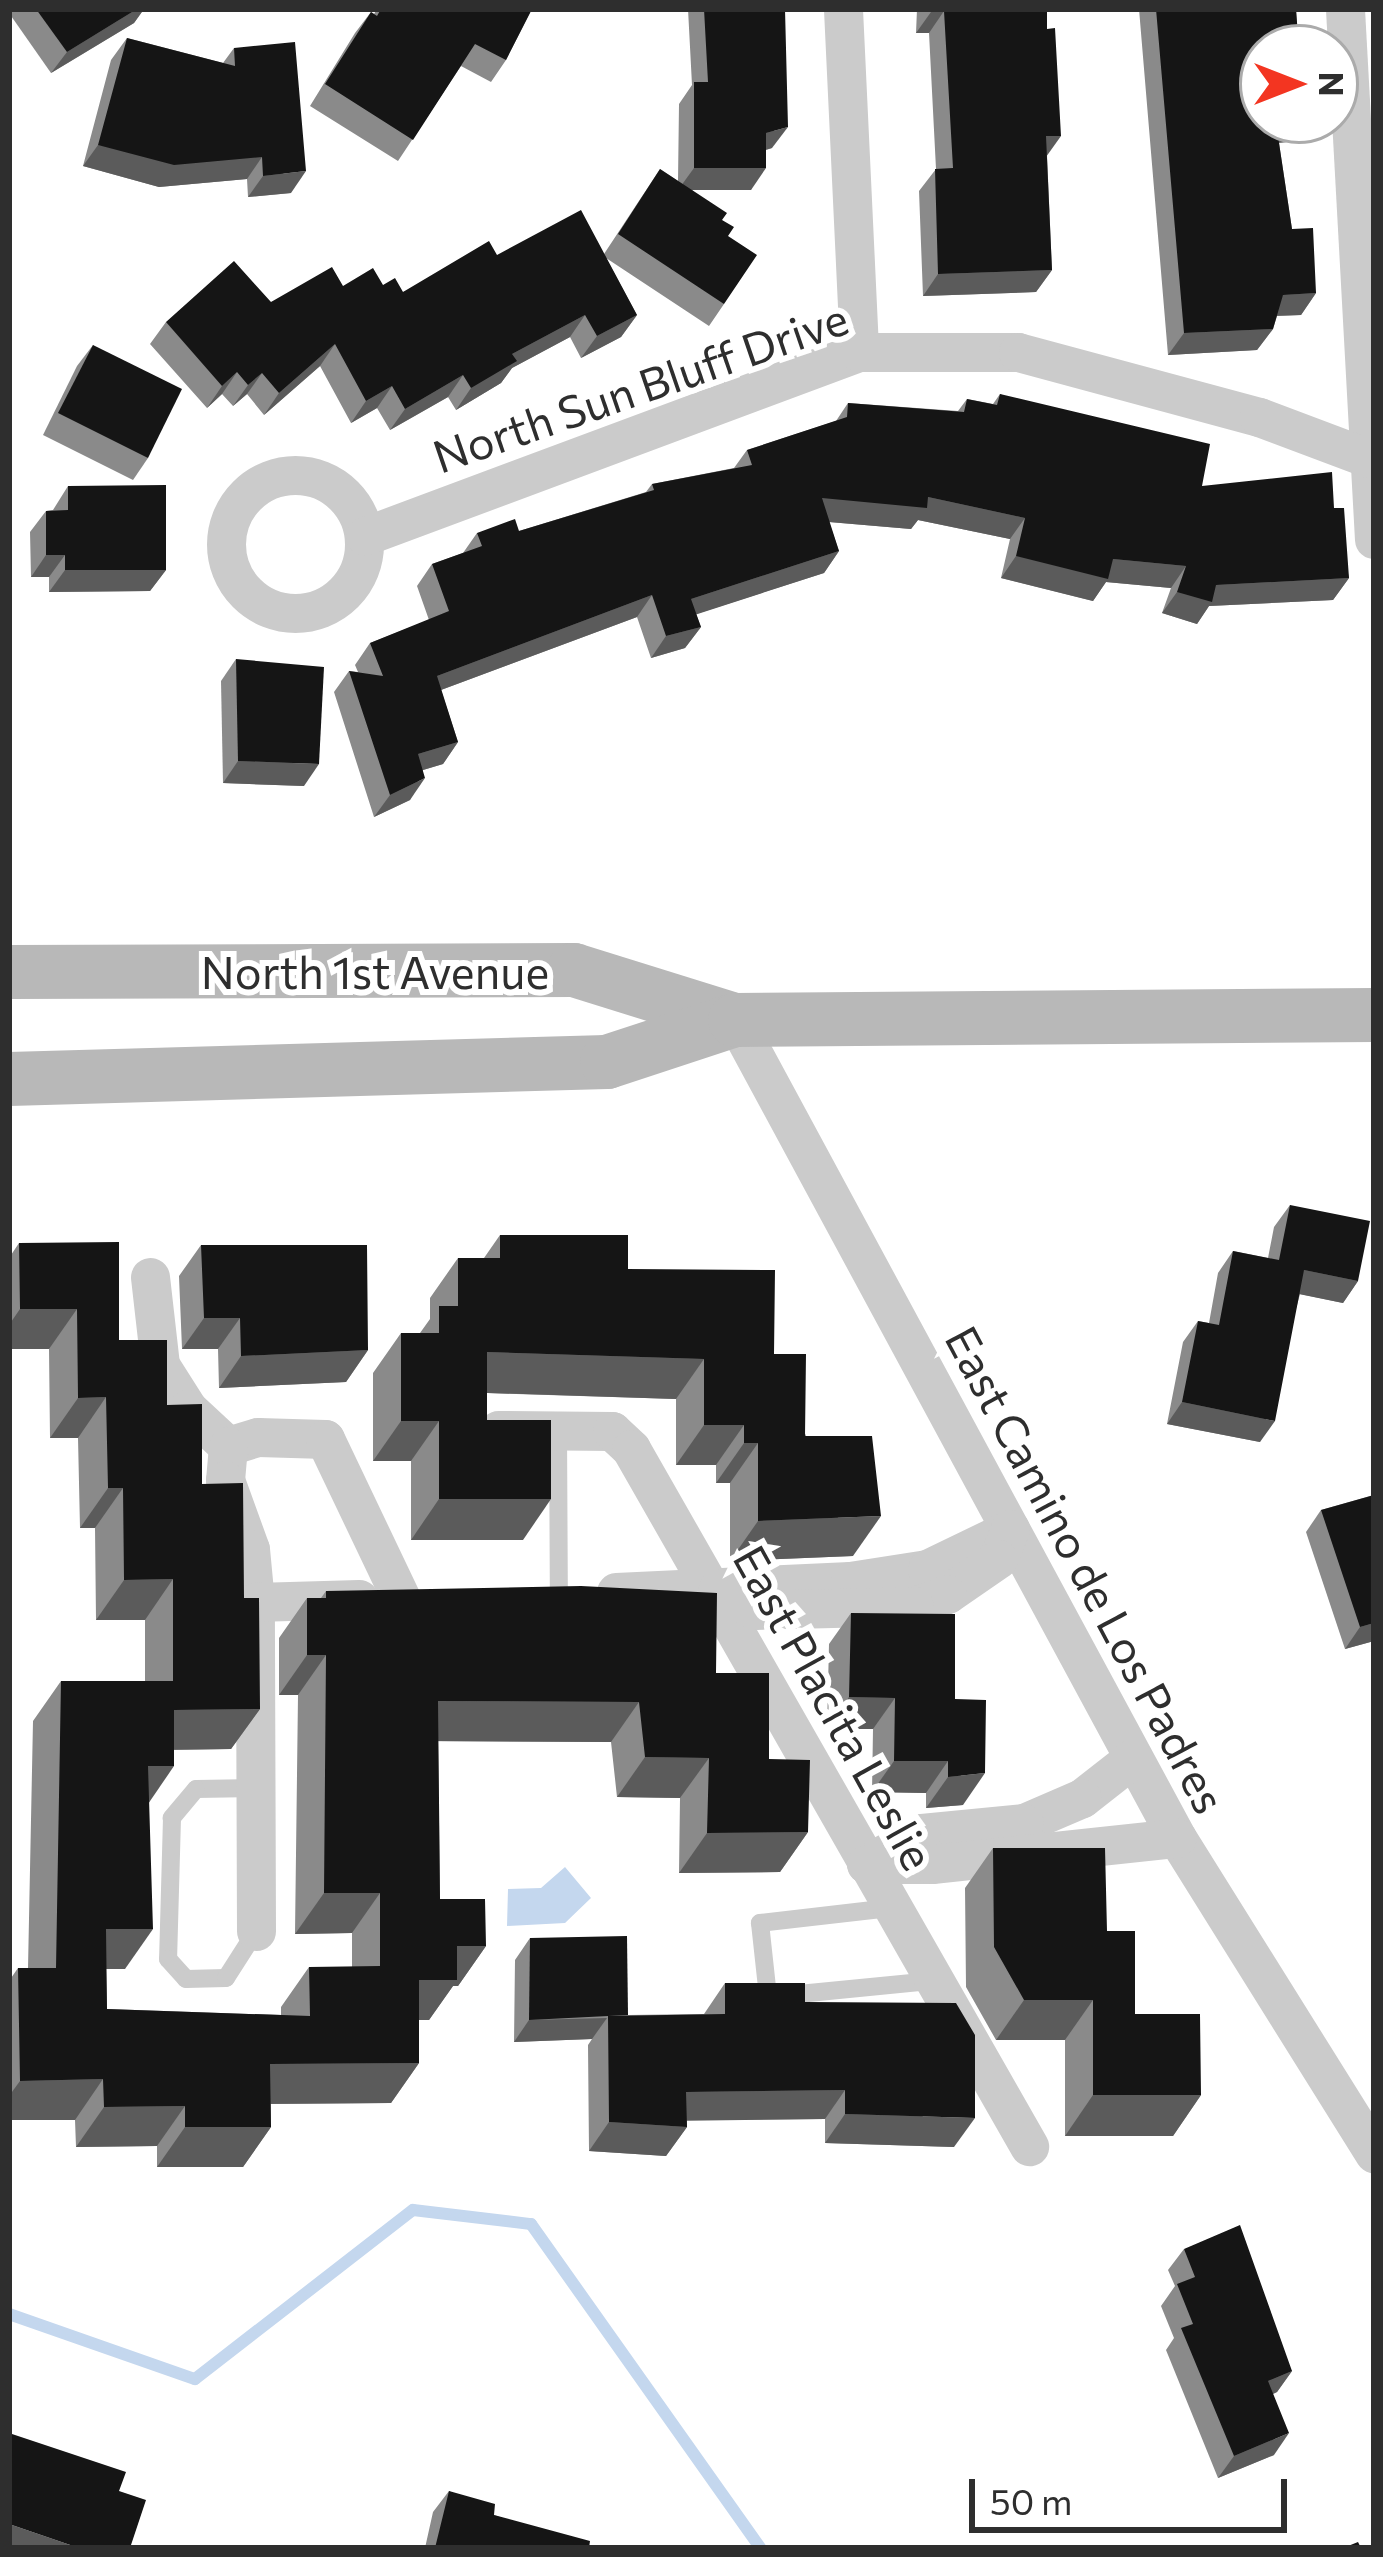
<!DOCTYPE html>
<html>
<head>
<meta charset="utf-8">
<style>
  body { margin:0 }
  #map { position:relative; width:1383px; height:2557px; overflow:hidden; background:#fff; font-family:Commissioner,sans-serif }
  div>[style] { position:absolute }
  .water>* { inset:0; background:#c4d7ee }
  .stream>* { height:12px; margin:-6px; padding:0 6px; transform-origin:6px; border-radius:6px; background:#c4d7ee }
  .service>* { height:18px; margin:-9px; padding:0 9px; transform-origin:9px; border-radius:9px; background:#cbcbcb }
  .minor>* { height:39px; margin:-19.5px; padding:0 19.5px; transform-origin:19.5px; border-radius:19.5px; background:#cbcbcb }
  .minor>.ring { margin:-19.5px; padding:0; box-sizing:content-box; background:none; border:39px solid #cbcbcb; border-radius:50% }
  .secondary>* { height:54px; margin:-27px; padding:0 27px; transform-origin:27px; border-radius:27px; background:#b8b8b8 }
  .wall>* { inset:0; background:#8a8a8a }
  .shaded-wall>* { inset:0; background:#5b5b5b }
  .building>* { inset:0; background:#151515 }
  span { translate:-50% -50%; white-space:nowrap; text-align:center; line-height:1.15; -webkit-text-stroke:12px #fff; paint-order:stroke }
  .street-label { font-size:45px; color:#2e2e2e }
  .frame { position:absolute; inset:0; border:12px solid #2e2e2e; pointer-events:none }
  .north { position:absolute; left:1239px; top:24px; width:120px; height:120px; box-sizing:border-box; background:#fff; border:3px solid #ababab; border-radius:50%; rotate:90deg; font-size:33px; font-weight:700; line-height:48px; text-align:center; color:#2e2e2e }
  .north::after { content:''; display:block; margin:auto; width:42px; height:54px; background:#f33521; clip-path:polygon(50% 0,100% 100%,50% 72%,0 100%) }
  .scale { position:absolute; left:969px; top:2479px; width:318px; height:54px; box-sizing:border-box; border:6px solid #2e2e2e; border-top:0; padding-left:15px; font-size:36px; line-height:42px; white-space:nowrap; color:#2e2e2e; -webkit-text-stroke:9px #fff; paint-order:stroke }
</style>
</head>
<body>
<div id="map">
  <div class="water">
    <i style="clip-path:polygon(565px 1867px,591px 1898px,565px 1923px,507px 1926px,508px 1889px,541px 1888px)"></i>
  </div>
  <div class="stream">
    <i style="left:9px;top:2314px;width:197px;rotate:19.3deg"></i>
    <i style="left:195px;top:2379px;width:276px;rotate:-37.8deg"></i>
    <i style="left:413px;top:2210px;width:119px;rotate:6.8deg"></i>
    <i style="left:531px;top:2224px;width:397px;rotate:54.7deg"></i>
  </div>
  <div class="service">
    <i style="left:558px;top:1430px;width:164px;rotate:89.7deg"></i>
    <i style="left:256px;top:1788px;width:60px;rotate:179deg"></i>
    <i style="left:196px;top:1789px;width:38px;rotate:130deg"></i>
    <i style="left:172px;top:1818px;width:141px;rotate:91.6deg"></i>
    <i style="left:168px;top:1959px;width:27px;rotate:48deg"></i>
    <i style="left:186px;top:1979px;width:40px;rotate:-1.4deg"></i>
    <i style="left:226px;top:1978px;width:56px;rotate:-57.4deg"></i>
    <i style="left:890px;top:1908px;width:131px;rotate:173.4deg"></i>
    <i style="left:760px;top:1923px;width:74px;rotate:83.8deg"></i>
    <i style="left:768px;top:1997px;width:165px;rotate:-5.6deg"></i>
  </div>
  <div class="minor">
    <i style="left:843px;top:9px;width:343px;rotate:87.3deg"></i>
    <i style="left:1345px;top:9px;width:531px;rotate:86.87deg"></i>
    <i class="ring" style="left:226px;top:475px;width:99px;height:99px"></i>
    <i style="left:365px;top:536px;width:527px;rotate:-20.43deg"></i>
    <i style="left:859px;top:352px;width:159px"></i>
    <i style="left:1018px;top:352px;width:250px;rotate:15.1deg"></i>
    <i style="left:1259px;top:417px;width:116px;rotate:20.6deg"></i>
    <i style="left:735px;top:1020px;width:930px;rotate:61.62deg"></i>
    <i style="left:1177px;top:1838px;width:372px;rotate:58deg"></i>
    <i style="left:150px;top:1277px;width:89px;rotate:83.5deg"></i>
    <i style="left:160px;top:1365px;width:52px;rotate:57.5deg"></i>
    <i style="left:188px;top:1409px;width:54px;rotate:42.8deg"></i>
    <i style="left:498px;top:1430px;width:114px;rotate:0.5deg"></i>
    <i style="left:612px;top:1431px;width:26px;rotate:43deg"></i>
    <i style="left:631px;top:1449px;width:803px;rotate:60.27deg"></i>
    <i style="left:228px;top:1446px;width:31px;rotate:-17deg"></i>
    <i style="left:258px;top:1437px;width:67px;rotate:1.7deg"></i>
    <i style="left:325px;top:1439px;width:176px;rotate:64.5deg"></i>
    <i style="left:228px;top:1446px;width:34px;rotate:95deg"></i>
    <i style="left:225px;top:1480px;width:73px;rotate:70.1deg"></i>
    <i style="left:250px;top:1549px;width:53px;rotate:84.6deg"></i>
    <i style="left:616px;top:1592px;width:234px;rotate:-2.7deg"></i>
    <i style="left:850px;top:1581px;width:78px;rotate:-8.9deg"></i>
    <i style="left:927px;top:1569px;width:92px;rotate:-25.7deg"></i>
    <i style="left:1010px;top:1529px;width:32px;rotate:112deg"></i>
    <i style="left:998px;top:1559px;width:62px;rotate:145.5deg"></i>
    <i style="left:947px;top:1594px;width:35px;rotate:160deg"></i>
    <i style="left:914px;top:1606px;width:160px;rotate:178.6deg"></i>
    <i style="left:754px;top:1610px;width:42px;rotate:-149.7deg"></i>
    <i style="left:1133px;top:1758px;width:65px;rotate:141.9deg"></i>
    <i style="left:1082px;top:1798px;width:63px;rotate:156.7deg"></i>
    <i style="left:1024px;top:1823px;width:103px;rotate:174.5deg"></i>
    <i style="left:921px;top:1833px;width:63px;rotate:150.6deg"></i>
    <i style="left:866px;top:1864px;width:66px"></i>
    <i style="left:932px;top:1864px;width:246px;rotate:-6.1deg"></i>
    <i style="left:256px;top:1931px;width:329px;rotate:-90.2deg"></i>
    <i style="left:255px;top:1602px;width:104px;rotate:-1.7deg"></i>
  </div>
  <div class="secondary">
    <i style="left:9px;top:972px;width:565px;rotate:-0.2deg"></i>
    <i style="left:574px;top:970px;width:169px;rotate:17.3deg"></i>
    <i style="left:9px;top:1079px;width:598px;rotate:-1.63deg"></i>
    <i style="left:607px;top:1062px;width:135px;rotate:-18.2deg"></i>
    <i style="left:735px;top:1020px;width:639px;rotate:-0.45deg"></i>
  </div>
  <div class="wall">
    <i style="clip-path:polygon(9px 9px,144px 9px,134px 23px,51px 73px,9px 13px)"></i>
    <i style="clip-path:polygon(377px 9px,532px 9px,506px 60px,491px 82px,461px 66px,398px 161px,310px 106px,355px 33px,371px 12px,374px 14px)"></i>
    <i style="clip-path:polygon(688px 9px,785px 9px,772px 148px,766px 150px,751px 190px,692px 190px,722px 220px,728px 236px,724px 304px,709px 326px,606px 258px,637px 315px,621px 337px,581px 358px,570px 337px,512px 368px,501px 383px,456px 410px,448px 397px,390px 430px,377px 408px,351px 423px,320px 366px,264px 415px,247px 394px,233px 406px,222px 394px,207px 408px,150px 344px,166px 322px,271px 302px,343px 286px,383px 285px,403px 292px,497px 255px,604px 254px,660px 169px,678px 181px,679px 104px,692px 85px)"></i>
    <i style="clip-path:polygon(917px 9px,1047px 9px,1047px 155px,1052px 270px,1036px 292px,923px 296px,919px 191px,936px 169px,929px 33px,916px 33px)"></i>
    <i style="clip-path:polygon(1139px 9px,1296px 9px,1302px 120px,1287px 142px,1279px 143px,1292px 229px,1316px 293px,1301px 315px,1277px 316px,1273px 329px,1257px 350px,1168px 355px)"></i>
    <i style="clip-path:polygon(127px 38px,223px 63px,234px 48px,291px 193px,248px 197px,247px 179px,159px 187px,83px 166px,111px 60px)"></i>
    <i style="clip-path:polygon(93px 345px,148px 458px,133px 480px,43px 435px,77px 366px)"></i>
    <i style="clip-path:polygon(1000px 394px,1202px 486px,1334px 508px,1349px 578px,1333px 600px,1209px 606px,1197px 624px,1162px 613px,1171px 588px,1106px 582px,1093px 601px,1001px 578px,1010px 539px,918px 520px,911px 529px,829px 522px,839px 551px,824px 573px,696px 614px,701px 627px,685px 648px,651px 658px,637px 617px,441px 690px,458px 742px,443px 764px,423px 770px,410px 800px,374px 817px,334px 692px,349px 671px,358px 672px,355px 665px,370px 643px,429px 620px,417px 586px,432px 564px,463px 553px,477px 533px,519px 531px,646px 492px,652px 484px,734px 468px,747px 450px,836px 421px,848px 403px,958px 411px,967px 399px,993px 404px)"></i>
    <i style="clip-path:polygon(68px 486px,166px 570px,150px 591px,49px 592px,49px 577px,31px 577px,30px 532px,46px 511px,53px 510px)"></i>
    <i style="clip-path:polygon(236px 659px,304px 786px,223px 783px,221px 681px)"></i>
    <i style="clip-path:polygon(1290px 1205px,1358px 1281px,1343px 1303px,1300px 1294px,1260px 1442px,1167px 1424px,1183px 1342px,1198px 1321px,1209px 1323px,1218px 1273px,1233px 1251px,1268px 1258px,1274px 1227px)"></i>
    <i style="clip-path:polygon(500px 1235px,628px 1269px,774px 1354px,853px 1556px,730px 1561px,730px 1483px,716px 1483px,716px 1465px,676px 1465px,676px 1399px,487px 1393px,487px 1420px,523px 1540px,411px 1540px,411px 1461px,373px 1461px,373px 1373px,401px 1333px,420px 1333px,430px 1319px,430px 1298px,458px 1258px,484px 1258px)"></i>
    <i style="clip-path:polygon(19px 1243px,119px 1340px,167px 1405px,202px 1484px,244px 1598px,260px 1709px,231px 1749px,174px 1750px,149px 1802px,125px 1969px,106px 1969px,107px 2009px,281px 2015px,281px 2007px,309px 1967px,352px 1967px,352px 1933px,295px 1934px,298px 1695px,279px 1695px,279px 1638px,307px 1598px,321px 1598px,326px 1591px,716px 1673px,769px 1759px,808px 1832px,780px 1872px,679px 1873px,680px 1798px,617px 1797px,611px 1742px,438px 1741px,440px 1899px,486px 1946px,458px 1986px,453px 1986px,429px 2020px,419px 2020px,419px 2063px,391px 2103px,271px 2104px,271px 2127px,243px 2167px,157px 2167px,157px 2146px,76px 2147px,75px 2120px,9px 2120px,9px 1981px,18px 1968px,28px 1968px,33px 1721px,61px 1681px,145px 1681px,145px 1620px,96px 1620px,95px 1528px,80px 1528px,78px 1438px,50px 1438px,49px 1349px,9px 1349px,9px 1258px)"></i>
    <i style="clip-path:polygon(201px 1245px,368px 1350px,346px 1382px,219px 1388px,218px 1349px,182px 1349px,179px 1276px)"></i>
    <i style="clip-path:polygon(1374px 1495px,1374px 1641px,1345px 1649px,1306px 1532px,1321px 1510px)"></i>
    <i style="clip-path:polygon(851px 1613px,955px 1699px,963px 1805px,926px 1808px,926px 1793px,872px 1792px,873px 1729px,827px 1729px,829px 1644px)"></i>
    <i style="clip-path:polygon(993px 1848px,1107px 1931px,1135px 2014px,1201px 2095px,1173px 2136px,1065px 2136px,1065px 2040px,996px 2040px,966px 1987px,965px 1888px)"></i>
    <i style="clip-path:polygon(530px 1938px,628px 2015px,704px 2014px,725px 1983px,805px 2002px,954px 2147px,825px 2143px,825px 2119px,687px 2120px,687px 2127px,666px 2156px,589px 2151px,588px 2045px,592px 2039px,514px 2042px,515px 1960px)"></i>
    <i style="clip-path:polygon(1184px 2249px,1292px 2371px,1277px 2392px,1273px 2394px,1274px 2455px,1218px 2478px,1166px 2350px,1174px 2338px,1161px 2306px,1175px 2286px,1168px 2270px)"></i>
    <i style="clip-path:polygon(449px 2491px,494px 2515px,589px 2548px,425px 2548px,433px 2512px)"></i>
  </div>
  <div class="shaded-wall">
    <i style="clip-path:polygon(137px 9px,144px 9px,134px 23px,51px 73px,67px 52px)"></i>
    <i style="clip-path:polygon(944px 11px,929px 33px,916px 33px,931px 12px)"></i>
    <i style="clip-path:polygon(1302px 120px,1287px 142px,1261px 144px,1276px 123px)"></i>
    <i style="clip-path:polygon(788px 127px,772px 148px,751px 154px,766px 133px)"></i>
    <i style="clip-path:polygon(1046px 136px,1061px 136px,1046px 157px)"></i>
    <i style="clip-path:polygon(98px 145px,262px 157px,247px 179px,159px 187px,83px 166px)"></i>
    <i style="clip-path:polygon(694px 168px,766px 168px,751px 190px,678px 190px)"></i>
    <i style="clip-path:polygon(306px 171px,291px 193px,248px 197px,263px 176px)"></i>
    <i style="clip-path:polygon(1052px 270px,1036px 292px,923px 296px,938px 274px)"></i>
    <i style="clip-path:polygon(1316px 293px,1301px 315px,1268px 316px,1283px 295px)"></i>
    <i style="clip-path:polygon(585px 315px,570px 337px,512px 368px,501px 383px,456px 410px,471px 388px,512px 354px)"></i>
    <i style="clip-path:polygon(637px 315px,621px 337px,581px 358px,597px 336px)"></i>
    <i style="clip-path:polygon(1273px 329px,1257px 350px,1168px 355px,1184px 333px)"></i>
    <i style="clip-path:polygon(335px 344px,320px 366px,264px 415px,279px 393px)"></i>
    <i style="clip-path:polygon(237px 372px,222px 394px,207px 408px,222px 386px)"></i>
    <i style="clip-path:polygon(262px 373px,247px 394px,233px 406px,248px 385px)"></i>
    <i style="clip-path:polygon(463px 375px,448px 397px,390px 430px,405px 409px)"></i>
    <i style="clip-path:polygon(392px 386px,377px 408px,351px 423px,366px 401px)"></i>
    <i style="clip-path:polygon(928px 497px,1025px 518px,1010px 539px,918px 520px,911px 529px,806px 520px,822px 498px)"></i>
    <i style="clip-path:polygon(839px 551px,824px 573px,676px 621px,691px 599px)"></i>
    <i style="clip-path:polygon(46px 555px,65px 555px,49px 577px,31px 577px)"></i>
    <i style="clip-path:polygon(1016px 556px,1113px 559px,1186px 566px,1171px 588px,1106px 582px,1093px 601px,1001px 578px)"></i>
    <i style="clip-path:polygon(65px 570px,166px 570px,150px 591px,49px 592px)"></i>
    <i style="clip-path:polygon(1349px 578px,1333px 600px,1209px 606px,1197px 624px,1162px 613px,1177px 592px,1216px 585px)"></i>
    <i style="clip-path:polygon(652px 595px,637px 617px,422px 697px,437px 676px)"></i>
    <i style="clip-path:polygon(701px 627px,685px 648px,651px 658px,666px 636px)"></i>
    <i style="clip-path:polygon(458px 742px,443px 764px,403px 776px,418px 754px)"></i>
    <i style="clip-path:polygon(238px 761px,319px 764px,304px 786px,223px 783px)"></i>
    <i style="clip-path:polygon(425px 778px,410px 800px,374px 817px,390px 795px)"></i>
    <i style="clip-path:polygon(1304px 1270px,1358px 1281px,1343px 1303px,1289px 1292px)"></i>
    <i style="clip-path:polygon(20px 1309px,77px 1309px,49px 1349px,9px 1349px,9px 1325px)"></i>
    <i style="clip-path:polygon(204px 1318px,240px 1318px,218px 1349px,182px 1349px)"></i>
    <i style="clip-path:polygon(368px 1350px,346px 1382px,219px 1388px,241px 1356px)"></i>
    <i style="clip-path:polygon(487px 1352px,704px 1359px,676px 1399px,459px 1392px)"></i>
    <i style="clip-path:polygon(106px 1397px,78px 1438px,50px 1438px,78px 1398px)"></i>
    <i style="clip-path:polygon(1182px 1402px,1275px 1421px,1260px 1442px,1167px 1424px)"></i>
    <i style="clip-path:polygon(401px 1421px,439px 1421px,411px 1461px,373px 1461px)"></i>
    <i style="clip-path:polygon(704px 1425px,744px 1425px,716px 1465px,676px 1465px)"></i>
    <i style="clip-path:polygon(744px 1443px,758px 1443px,730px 1483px,716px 1483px)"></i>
    <i style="clip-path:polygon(108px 1488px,123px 1488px,95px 1528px,80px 1528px)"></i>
    <i style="clip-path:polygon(439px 1499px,551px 1499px,523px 1540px,411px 1540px)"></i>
    <i style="clip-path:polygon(881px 1516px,853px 1556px,730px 1561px,758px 1521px)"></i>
    <i style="clip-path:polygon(173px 1579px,145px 1620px,96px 1620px,124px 1580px)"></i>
    <i style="clip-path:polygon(1374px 1623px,1374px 1641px,1345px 1649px,1360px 1627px)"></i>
    <i style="clip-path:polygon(307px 1655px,326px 1655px,298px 1695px,279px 1695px)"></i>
    <i style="clip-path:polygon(849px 1697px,895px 1698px,873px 1729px,827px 1729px)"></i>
    <i style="clip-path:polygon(438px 1701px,639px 1702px,611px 1742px,410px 1741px)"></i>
    <i style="clip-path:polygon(260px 1709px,231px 1749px,146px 1750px,174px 1710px)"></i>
    <i style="clip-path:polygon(645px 1757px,709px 1758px,680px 1798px,617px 1797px)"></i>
    <i style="clip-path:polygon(894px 1761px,948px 1761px,926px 1793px,872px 1792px)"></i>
    <i style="clip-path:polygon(148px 1766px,174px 1766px,146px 1807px)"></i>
    <i style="clip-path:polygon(985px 1773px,963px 1805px,926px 1808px,948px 1777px)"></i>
    <i style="clip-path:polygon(808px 1832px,780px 1872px,679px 1873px,707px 1833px)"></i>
    <i style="clip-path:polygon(324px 1893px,380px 1893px,352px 1933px,295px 1934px)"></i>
    <i style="clip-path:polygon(106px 1929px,153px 1929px,125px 1969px,77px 1969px)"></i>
    <i style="clip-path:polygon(457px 1946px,486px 1946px,458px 1986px,453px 1986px,429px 2020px,391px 2020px,419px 1980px)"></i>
    <i style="clip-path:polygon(1024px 2000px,1093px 2000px,1065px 2040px,996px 2040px)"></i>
    <i style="clip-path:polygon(607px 2018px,592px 2039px,514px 2042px,529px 2020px)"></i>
    <i style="clip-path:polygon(419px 2063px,391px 2103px,242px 2104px,270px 2064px)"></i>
    <i style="clip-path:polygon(103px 2079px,75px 2120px,9px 2120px,9px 2096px,20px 2081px)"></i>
    <i style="clip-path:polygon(845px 2090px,825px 2119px,666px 2121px,686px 2092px)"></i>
    <i style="clip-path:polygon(1093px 2095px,1201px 2095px,1173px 2136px,1065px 2136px)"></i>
    <i style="clip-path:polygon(185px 2106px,157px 2146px,76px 2147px,104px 2107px)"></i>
    <i style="clip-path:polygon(845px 2114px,975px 2118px,954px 2147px,825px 2143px)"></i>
    <i style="clip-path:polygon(609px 2122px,687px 2127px,666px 2156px,589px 2151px)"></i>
    <i style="clip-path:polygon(185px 2127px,271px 2127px,243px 2167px,157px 2167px)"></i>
    <i style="clip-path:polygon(1292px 2371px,1277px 2392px,1253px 2403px,1268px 2381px)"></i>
    <i style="clip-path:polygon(1289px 2433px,1274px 2455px,1218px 2478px,1234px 2456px)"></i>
    <i style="clip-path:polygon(9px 2524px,79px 2548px,9px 2548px)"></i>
  </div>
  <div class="building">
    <i style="clip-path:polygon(36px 9px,137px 9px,67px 52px)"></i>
    <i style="clip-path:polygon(381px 9px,532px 9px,506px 60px,475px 44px,413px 140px,325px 84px,371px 12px,377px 16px)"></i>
    <i style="clip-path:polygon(704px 9px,785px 9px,788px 127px,766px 133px,766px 168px,694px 168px,694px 82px,708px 82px)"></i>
    <i style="clip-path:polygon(931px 9px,1047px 9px,1047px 29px,1055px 28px,1061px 136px,1046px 136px,1052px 270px,938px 274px,935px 169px,953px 168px,944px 11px,931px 12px)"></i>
    <i style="clip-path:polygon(1156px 9px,1296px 9px,1299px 48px,1263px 48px,1263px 120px,1302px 120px,1276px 123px,1292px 229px,1313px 228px,1316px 293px,1283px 295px,1273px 329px,1184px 333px)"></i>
    <i style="clip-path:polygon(127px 38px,235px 66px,234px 48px,295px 42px,306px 171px,263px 176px,262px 157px,174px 165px,98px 145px)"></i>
    <i style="clip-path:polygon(660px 169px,727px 213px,722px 220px,734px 227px,728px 236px,757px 255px,724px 304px,618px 234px)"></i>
    <i style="clip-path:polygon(581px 210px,637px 315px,597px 336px,585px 315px,512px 354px,517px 361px,471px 388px,463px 375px,405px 409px,392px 386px,366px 401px,335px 344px,279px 393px,262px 373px,248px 385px,237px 372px,222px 386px,166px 322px,234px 261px,271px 302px,332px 267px,343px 286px,373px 268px,383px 285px,395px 278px,403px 292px,489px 241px,497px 255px)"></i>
    <i style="clip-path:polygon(93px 345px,182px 389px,148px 458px,58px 413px)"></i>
    <i style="clip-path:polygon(1000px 394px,1210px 444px,1202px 486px,1332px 472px,1334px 508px,1344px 508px,1349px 578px,1216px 585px,1212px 602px,1177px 592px,1186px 566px,1113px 559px,1108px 579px,1016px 556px,1025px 518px,928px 497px,927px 508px,822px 498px,839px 551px,691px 599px,701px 627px,666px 636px,652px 595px,437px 676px,458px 742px,418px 754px,425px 778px,390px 795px,349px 671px,383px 676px,370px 643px,449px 611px,432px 564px,482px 546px,477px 533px,515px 519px,519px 531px,654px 490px,652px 484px,752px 465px,747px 450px,847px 417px,848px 403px,964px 412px,967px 399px,997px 405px)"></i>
    <i style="clip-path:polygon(166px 485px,166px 570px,65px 570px,65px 555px,46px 555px,46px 511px,68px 510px,68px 486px)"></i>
    <i style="clip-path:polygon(236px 659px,324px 667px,319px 764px,238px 761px)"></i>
    <i style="clip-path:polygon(1290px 1205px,1370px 1221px,1358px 1281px,1304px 1270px,1275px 1421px,1182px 1402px,1198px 1321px,1219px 1325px,1233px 1251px,1279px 1260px)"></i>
    <i style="clip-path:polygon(500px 1235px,628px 1235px,628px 1269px,775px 1270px,774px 1354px,806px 1354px,805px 1436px,872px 1436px,881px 1516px,758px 1521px,758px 1443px,744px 1443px,744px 1425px,704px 1425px,704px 1359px,487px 1352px,487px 1420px,551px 1420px,551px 1499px,439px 1499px,439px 1421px,401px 1421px,401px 1333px,439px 1333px,439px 1306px,458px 1306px,458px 1258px,500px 1258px)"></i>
    <i style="clip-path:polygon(119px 1242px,119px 1340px,167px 1340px,167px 1405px,202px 1404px,202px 1484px,243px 1483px,244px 1598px,259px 1598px,260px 1709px,174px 1710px,174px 1766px,148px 1766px,153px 1929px,106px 1929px,107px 2009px,310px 2016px,309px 1967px,380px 1966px,380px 1893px,324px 1893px,326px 1655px,307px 1655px,307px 1598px,326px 1598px,326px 1591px,581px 1586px,717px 1593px,716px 1673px,769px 1673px,769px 1759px,810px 1760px,808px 1832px,707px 1833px,709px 1758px,645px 1757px,639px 1702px,438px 1701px,440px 1899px,485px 1899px,486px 1946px,457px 1946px,457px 1980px,419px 1980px,419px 2063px,270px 2064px,271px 2127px,185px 2127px,185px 2106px,104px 2107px,103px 2079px,20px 2081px,18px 1968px,56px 1968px,61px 1681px,173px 1681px,173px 1579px,124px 1580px,123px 1488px,108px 1488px,106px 1397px,78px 1398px,77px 1309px,20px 1309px,19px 1243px)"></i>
    <i style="clip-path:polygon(201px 1245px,367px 1245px,368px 1350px,241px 1356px,240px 1318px,204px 1318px)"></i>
    <i style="clip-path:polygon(1374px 1495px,1374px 1623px,1360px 1627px,1321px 1510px)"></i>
    <i style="clip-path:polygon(851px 1613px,955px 1614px,955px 1699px,986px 1700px,985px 1773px,948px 1777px,948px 1761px,894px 1761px,895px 1698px,849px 1697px)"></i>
    <i style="clip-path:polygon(993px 1848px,1105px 1848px,1107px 1931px,1135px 1931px,1135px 2014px,1200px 2014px,1201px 2095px,1093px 2095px,1093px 2000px,1024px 2000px,994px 1947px)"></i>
    <i style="clip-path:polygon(627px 1936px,628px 2015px,529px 2020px,530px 1938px)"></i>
    <i style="clip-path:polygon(725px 1983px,805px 1983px,805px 2002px,956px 2003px,975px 2035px,975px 2118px,845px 2114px,845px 2090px,686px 2092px,687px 2127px,609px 2122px,608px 2016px,725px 2014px)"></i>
    <i style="clip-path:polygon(1240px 2225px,1292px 2371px,1268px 2381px,1289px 2433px,1234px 2456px,1181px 2328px,1193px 2324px,1177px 2284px,1195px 2277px,1184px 2249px)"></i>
    <i style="clip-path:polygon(9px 2433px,126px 2472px,119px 2491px,146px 2500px,130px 2548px,79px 2548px,9px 2524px)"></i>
    <i style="clip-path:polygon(449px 2491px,495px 2504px,494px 2515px,590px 2541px,589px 2548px,435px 2548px)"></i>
    <i style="clip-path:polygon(1358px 2542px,1361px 2548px,1343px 2548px)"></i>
  </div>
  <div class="street-label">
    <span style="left:640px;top:386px;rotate:-19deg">North Sun Bluff Drive</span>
    <span style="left:375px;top:971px">North 1st Avenue</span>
    <span style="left:1087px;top:1569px;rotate:62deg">East Camino de Los Padres</span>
    <span style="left:835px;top:1707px;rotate:61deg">East Placita Leslie</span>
  </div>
  <div class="frame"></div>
  <div class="north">N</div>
  <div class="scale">50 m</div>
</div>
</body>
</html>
